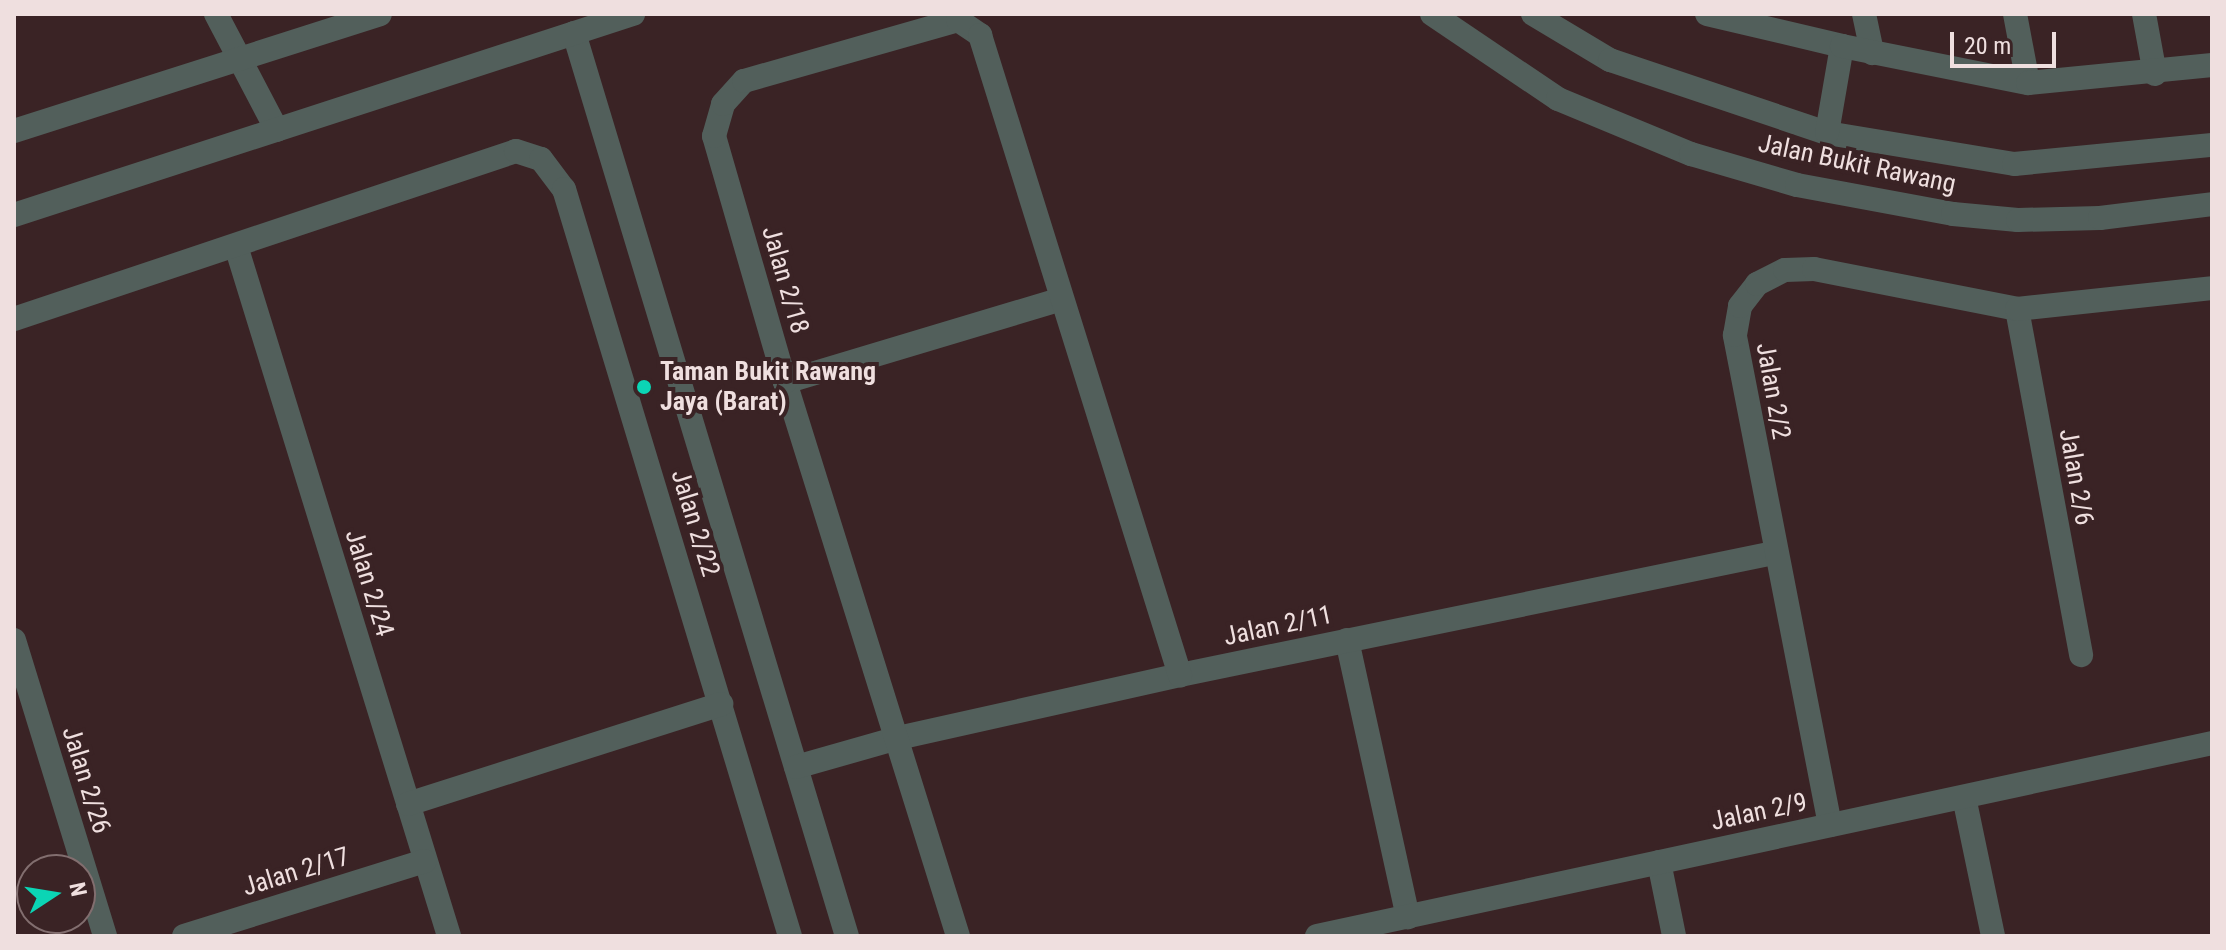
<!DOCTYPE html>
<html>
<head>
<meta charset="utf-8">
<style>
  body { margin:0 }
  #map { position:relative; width:2226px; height:950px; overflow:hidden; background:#3a2325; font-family:"Roboto Condensed",sans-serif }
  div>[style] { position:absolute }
  .minor>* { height:24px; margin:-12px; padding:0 12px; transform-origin:12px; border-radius:12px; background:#525f5b }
  .dots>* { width:22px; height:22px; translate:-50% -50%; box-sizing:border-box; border:4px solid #3a2325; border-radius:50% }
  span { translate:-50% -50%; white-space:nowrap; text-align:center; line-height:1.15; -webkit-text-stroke:8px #3a2325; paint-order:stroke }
  .street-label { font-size:26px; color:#efdfdf }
  .poi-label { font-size:26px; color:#efdfdf; font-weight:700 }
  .left { translate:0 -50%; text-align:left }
  .frame { position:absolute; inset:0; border:16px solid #efdfdf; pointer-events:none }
  .north { position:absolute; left:16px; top:854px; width:80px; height:80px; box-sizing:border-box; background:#3a2325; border:2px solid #826e6f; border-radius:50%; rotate:78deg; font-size:22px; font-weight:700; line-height:32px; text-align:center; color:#efdfdf }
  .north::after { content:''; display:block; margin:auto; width:28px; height:36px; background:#0bd5b5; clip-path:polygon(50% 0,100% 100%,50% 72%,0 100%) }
  .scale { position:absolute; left:1950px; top:32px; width:106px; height:36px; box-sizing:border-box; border:4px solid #efdfdf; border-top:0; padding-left:10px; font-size:24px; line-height:28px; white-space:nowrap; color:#efdfdf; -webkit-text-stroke:6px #3a2325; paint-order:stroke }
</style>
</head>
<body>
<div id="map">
  <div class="minor">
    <i style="left:216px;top:14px;width:131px;rotate:62.3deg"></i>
    <i style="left:1432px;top:14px;width:152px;rotate:34deg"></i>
    <i style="left:1558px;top:99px;width:144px;rotate:22.5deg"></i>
    <i style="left:1691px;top:154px;width:110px;rotate:16.3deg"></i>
    <i style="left:1797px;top:185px;width:159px;rotate:10.5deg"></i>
    <i style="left:1953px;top:214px;width:65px;rotate:5.3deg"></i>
    <i style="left:2018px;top:220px;width:82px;rotate:-1.4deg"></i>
    <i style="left:2100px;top:218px;width:113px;rotate:-7.1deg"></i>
    <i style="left:1533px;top:14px;width:90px;rotate:30.9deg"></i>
    <i style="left:1610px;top:60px;width:229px;rotate:18.6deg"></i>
    <i style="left:1827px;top:133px;width:190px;rotate:9.4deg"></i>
    <i style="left:2014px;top:164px;width:199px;rotate:-5.5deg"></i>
    <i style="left:1707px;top:14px;width:139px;rotate:13.3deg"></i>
    <i style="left:1842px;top:46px;width:88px;rotate:99.8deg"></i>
    <i style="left:1864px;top:14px;width:40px;rotate:78deg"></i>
    <i style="left:2015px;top:14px;width:70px;rotate:79.3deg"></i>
    <i style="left:2144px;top:14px;width:61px;rotate:79.6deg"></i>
    <i style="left:574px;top:33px;width:943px;rotate:73.18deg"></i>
    <i style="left:1842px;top:46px;width:190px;rotate:11.3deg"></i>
    <i style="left:2028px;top:83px;width:185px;rotate:-5.6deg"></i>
    <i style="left:14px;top:131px;width:384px;rotate:-17.7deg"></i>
    <i style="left:14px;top:215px;width:651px;rotate:-17.99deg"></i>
    <i style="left:236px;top:246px;width:722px;rotate:72.84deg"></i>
    <i style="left:2017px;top:309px;width:352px;rotate:79.5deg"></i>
    <i style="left:14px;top:319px;width:529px;rotate:-18.5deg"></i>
    <i style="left:516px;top:151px;width:26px;rotate:18deg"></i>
    <i style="left:541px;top:159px;width:38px;rotate:53deg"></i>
    <i style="left:564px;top:189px;width:780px;rotate:73.17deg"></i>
    <i style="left:785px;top:382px;width:289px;rotate:-16.7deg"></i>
    <i style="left:14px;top:640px;width:310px;rotate:72.9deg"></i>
    <i style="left:1347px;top:640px;width:284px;rotate:77.6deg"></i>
    <i style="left:796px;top:767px;width:106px;rotate:-15.9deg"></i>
    <i style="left:898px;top:738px;width:289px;rotate:-12.6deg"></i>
    <i style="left:1180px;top:675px;width:606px;rotate:-11.61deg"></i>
    <i style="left:1964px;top:797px;width:142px;rotate:78.2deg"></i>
    <i style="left:408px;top:804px;width:329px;rotate:-17.7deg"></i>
    <i style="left:1830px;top:825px;width:499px;rotate:-101deg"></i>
    <i style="left:1735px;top:335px;width:29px;rotate:-80deg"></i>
    <i style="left:1740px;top:306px;width:28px;rotate:-52deg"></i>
    <i style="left:1757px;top:284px;width:31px;rotate:-27deg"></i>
    <i style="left:1785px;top:270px;width:29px;rotate:-2deg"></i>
    <i style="left:1814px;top:269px;width:207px;rotate:11.1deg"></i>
    <i style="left:2017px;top:309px;width:196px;rotate:-6.1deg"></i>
    <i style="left:1659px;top:862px;width:76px;rotate:78.5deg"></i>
    <i style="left:184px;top:936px;width:252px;rotate:-17.3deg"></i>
    <i style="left:958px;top:936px;width:580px;rotate:-107.34deg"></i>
    <i style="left:785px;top:382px;width:256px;rotate:-106.1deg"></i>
    <i style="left:714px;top:136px;width:33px;rotate:-74deg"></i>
    <i style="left:723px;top:104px;width:31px;rotate:-48deg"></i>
    <i style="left:744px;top:81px;width:223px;rotate:-15.9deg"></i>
    <i style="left:958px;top:20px;width:27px;rotate:34deg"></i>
    <i style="left:980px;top:35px;width:671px;rotate:72.65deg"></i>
    <i style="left:1317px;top:936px;width:916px;rotate:-12.17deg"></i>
  </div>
  <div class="dots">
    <i style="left:644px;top:387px;background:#0bd5b5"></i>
  </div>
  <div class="street-label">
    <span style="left:1857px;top:164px;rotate:12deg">Jalan Bukit Rawang</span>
    <span style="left:785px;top:280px;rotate:74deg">Jalan 2/18</span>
    <span style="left:1773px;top:391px;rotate:80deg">Jalan 2/2</span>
    <span style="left:2076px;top:477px;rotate:80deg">Jalan 2/6</span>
    <span style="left:695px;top:523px;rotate:73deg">Jalan 2/22</span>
    <span style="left:369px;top:583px;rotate:73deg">Jalan 2/24</span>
    <span style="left:1278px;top:626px;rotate:-12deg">Jalan 2/11</span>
    <span style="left:86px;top:780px;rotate:73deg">Jalan 2/26</span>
    <span style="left:1759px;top:812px;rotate:-12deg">Jalan 2/9</span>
    <span style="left:296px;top:872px;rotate:-17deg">Jalan 2/17</span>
  </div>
  <div class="poi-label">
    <span class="left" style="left:660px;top:387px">Taman Bukit Rawang<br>Jaya (Barat)</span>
  </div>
  <div class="frame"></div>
  <div class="north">N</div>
  <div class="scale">20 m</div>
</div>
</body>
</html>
